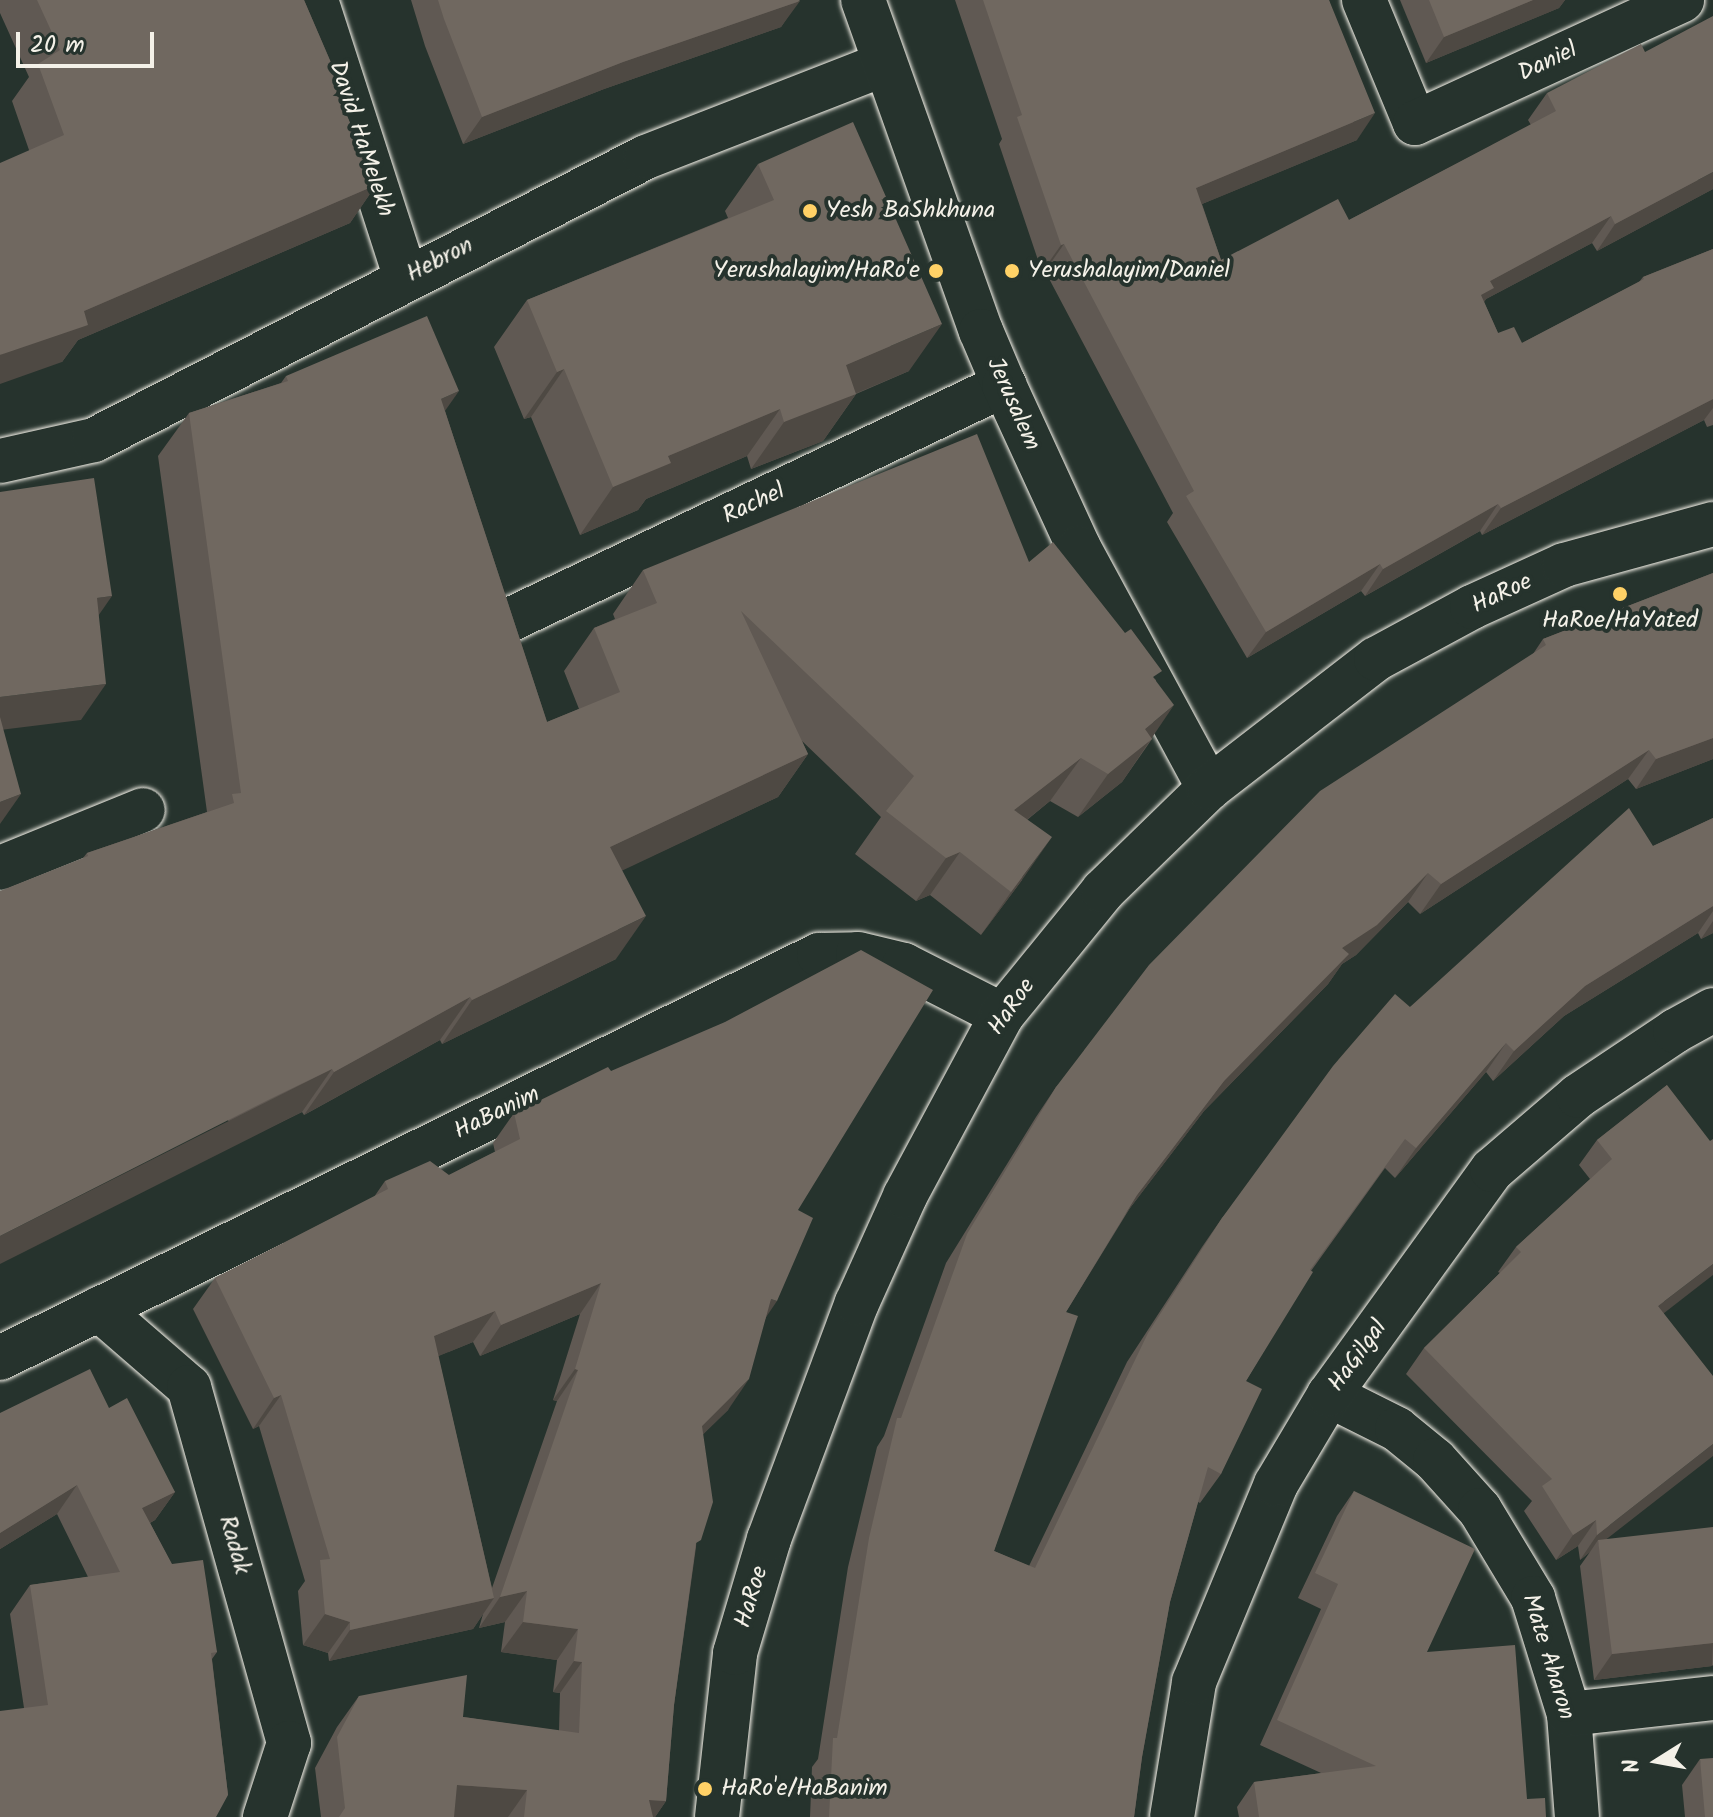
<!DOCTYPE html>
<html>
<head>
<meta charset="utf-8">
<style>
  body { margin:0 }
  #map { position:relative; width:1713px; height:1817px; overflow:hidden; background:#26332d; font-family:Kalam,sans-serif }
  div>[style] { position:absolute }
  .roads { filter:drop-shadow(0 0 2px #f4f1e8) drop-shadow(0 0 2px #f4f1e8) }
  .minor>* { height:44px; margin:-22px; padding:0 22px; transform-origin:22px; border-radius:22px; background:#26332d }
  .tertiary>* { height:44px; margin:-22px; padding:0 22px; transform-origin:22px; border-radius:22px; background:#26332d }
  .wall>* { inset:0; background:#605953 }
  .shaded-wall>* { inset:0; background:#4e4943 }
  .building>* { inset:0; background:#706860 }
  .dots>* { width:22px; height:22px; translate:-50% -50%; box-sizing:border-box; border:4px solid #26332d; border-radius:50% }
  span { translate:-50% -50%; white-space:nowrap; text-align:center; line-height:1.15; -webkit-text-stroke:8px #26332d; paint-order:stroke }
  .street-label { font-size:24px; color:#f4f1e8 }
  .poi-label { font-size:24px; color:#f4f1e8 }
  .left { translate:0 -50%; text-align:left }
  .right { translate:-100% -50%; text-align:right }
  .north { position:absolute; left:1617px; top:1721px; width:80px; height:80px; -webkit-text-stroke:6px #26332d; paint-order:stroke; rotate:259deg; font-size:22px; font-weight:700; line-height:32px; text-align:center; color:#f4f1e8 }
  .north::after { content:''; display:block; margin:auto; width:28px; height:36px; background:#f4f1e8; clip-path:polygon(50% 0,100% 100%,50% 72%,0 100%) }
  .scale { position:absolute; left:16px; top:32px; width:138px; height:36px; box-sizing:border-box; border:4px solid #f4f1e8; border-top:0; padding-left:10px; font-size:24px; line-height:28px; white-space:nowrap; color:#f4f1e8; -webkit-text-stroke:6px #26332d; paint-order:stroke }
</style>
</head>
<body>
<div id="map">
  <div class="roads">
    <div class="minor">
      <i style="left:316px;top:0;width:292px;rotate:72.1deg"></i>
      <i style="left:1364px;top:0;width:133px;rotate:67.5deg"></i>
      <i style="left:1415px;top:123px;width:294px;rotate:-24.7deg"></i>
      <i style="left:0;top:461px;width:96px;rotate:-12.6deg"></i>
      <i style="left:94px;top:440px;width:620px;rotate:-27.14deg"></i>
      <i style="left:646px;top:157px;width:256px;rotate:-21.3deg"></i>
      <i style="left:503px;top:623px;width:555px;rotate:-25.41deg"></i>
      <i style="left:0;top:868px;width:154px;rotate:-22.1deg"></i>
      <i style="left:99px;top:1309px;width:119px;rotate:40.9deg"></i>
      <i style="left:189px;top:1387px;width:370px;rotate:74.3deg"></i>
      <i style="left:289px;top:1743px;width:78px;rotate:108deg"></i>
      <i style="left:0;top:1358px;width:913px;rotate:-26.2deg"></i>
      <i style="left:819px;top:955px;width:39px;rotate:-1deg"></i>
      <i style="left:858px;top:954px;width:47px;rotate:13.4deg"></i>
      <i style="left:904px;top:965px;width:110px;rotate:27deg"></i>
      <i style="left:1329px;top:1395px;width:76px;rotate:26.6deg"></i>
      <i style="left:1397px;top:1429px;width:49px;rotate:39.2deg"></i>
      <i style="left:1435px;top:1460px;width:67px;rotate:48deg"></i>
      <i style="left:1480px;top:1510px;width:103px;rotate:58.9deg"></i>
      <i style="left:1533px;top:1598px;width:121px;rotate:72.8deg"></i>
      <i style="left:1569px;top:1714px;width:103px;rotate:85.6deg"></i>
      <i style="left:1569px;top:1714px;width:145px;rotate:-6.3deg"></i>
      <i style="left:1172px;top:1817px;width:137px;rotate:-80.7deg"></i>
      <i style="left:1194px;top:1682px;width:214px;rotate:-67.5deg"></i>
      <i style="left:1276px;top:1484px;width:104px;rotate:-59.2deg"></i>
      <i style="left:1329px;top:1395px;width:278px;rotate:-54.1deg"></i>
      <i style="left:1492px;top:1170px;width:113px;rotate:-40.7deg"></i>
      <i style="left:1578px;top:1096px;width:117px;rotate:-33.8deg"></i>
      <i style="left:1675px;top:1031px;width:43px;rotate:-28.9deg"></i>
    </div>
    <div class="tertiary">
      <i style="left:863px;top:0;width:351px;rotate:70.4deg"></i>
      <i style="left:981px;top:331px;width:59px;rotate:66.9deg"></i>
      <i style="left:1004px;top:385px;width:179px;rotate:65.3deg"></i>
      <i style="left:1079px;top:548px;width:273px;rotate:61.6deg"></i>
      <i style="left:717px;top:1817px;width:165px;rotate:-83.7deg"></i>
      <i style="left:735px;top:1653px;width:119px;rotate:-73.4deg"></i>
      <i style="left:769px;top:1539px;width:252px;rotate:-69.6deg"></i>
      <i style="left:857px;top:1303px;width:117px;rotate:-65.8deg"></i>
      <i style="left:905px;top:1196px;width:205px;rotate:-61.8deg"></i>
      <i style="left:1002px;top:1015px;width:160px;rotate:-50.8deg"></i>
      <i style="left:1103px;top:891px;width:148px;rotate:-44.2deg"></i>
      <i style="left:1209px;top:788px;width:211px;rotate:-37.7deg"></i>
      <i style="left:1376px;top:659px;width:109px;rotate:-28.4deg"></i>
      <i style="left:1472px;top:607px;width:101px;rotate:-24.5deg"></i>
      <i style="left:1564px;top:565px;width:155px;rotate:-15.4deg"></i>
    </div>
  </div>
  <div class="wall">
    <i style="clip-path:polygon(0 0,304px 0,338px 79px,334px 85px,376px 185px,350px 223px,78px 340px,62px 362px,29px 150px,12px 101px,29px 77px,0 13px)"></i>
    <i style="clip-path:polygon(411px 0,799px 0,781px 27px,604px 89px,463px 144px,425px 46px)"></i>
    <i style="clip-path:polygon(955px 0,1329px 0,1357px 140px,1202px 204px,1221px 260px,1349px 220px,1531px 125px,1528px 120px,1547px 93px,1713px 189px,1597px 251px,1592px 243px,1486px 299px,1484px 302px,1498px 333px,1522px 343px,1639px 282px,1643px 277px,1713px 249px,1713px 425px,1707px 427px,1704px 420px,1482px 535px,1480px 531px,1365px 596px,1361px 591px,1247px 658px,1167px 522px,1173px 513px,1045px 271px,1042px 272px,999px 144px,1002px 139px)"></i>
    <i style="clip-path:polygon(1400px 0,1565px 0,1559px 8px,1426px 63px)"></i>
    <i style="clip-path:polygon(758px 164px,909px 371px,856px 394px,823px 441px,751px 469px,747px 456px,646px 499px,638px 510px,580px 535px,531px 417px,524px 419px,494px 347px,527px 300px,728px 218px,725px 211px)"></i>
    <i style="clip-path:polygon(286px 376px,445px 411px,547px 722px,579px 709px,564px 671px,594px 628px,615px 619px,613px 614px,643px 570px,1029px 562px,1156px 680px,1152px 739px,1122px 782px,1078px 817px,1050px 801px,1027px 820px,1022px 880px,981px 935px,930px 895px,916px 901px,855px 854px,881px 817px,802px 741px,808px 754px,778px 797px,622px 870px,616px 959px,442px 1044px,440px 1040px,304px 1115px,302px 1112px,240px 1142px,83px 858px,87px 853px,207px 812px,158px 456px,189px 413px,281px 383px)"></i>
    <i style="clip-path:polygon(1713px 573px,1713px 759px,1636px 789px,1628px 779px,1420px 914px,1408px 902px,1356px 955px,1342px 964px,1328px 984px,1204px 1111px,1130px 1208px,1066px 1312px,994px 1551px,1029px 1566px,1127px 1362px,1202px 1247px,1222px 1218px,1410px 1007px,1653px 846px,1713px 818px,1713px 933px,1701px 939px,1698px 933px,1564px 1016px,1493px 1081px,1486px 1072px,1395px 1178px,1385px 1168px,1311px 1271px,1246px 1381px,1221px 1474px,1200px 1503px,1198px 1502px,1170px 1602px,1142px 1757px,1134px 1817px,810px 1817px,812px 1767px,818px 1759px,848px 1567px,877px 1447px,884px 1436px,946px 1263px,1036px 1117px,1056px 1087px,1533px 654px,1543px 639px)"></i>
    <i style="clip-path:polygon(evenodd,611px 1071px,798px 1210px,766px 1317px,728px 1410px,703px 1434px,696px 1547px,674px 1705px,666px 1801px,655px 1817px,321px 1817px,315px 1768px,337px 1727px,359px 1696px,463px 1717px,559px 1731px,560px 1693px,553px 1692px,557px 1660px,501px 1652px,505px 1622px,479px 1628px,483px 1614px,473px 1629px,329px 1661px,328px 1653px,303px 1645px,298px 1591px,305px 1581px,259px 1426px,253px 1429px,193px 1309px,215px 1278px,374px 1197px,385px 1181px,449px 1175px,495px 1152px,493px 1143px,514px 1113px,611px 1071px,580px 1314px,553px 1400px,557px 1401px,492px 1588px,438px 1356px,473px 1342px,480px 1356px,580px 1314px)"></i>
    <i style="clip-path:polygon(1667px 1085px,1664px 1313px,1606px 1539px,1713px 1643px,1713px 1665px,1712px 1666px,1594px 1680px,1580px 1566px,1590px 1552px,1580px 1560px,1578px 1546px,1556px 1560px,1524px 1511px,1532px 1501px,1406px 1374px,1424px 1348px,1500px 1273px,1498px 1272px,1516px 1247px,1590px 1179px,1579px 1165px,1597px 1140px)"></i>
    <i style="clip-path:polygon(109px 1408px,175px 1492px,155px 1520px,150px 1523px,217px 1652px,212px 1659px,228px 1795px,24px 1708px,10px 1614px,30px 1585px,88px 1577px,57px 1514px,0 1549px,0 1413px)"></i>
    <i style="clip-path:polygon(1354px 1491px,1427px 1652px,1527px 1799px,1546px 1817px,1239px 1817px,1237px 1807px,1254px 1782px,1321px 1773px,1260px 1745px,1321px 1609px,1298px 1598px,1337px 1516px)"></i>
    <i style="clip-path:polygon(1700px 1759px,1713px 1817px,1685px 1817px,1682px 1785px)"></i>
  </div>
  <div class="shaded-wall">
    <i style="clip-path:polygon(1533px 0,1565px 0,1559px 8px,1426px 63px,1444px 37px)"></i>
    <i style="clip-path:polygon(800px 1px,781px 27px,604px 89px,463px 144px,482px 117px,623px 62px)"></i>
    <i style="clip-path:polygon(1375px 113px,1357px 140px,1178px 214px,1196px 188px)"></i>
    <i style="clip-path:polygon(1713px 172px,1713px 189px,1597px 251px,1615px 224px)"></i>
    <i style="clip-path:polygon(376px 185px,350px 223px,78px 340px,62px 362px,0 384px,0 355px,84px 311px)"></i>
    <i style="clip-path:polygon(1611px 216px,1592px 243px,1486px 299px,1475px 315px,1462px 322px,1490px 281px)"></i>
    <i style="clip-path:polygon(1064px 244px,1045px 271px,1042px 272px,1061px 245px)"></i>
    <i style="clip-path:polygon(942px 324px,909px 371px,845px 398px,856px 394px,823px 441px,751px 469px,784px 422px,846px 365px)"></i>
    <i style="clip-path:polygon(564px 369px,531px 417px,524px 419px,557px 372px)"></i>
    <i style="clip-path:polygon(459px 391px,428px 435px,441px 399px)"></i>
    <i style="clip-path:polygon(1713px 399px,1713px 408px,1704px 420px,1482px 535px,1501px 508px)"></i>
    <i style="clip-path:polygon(780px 409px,747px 456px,646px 499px,638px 510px,580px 535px,613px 487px,668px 456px)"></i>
    <i style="clip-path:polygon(1498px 504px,1480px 531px,1365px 596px,1383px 569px)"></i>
    <i style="clip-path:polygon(1380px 564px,1361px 591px,1247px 658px,1266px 632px)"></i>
    <i style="clip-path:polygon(112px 596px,87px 632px,97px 598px)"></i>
    <i style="clip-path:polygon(106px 684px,81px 720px,0 730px,0 697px)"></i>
    <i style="clip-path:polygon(1174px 705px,1122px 782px,1078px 817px,1108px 774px,1145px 729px)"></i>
    <i style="clip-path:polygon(1713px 738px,1713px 759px,1636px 789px,1656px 759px)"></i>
    <i style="clip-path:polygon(1649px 750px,1628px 779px,1420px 914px,1441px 884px)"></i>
    <i style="clip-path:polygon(808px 754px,778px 797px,579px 891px,610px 847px)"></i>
    <i style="clip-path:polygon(1081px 758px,1050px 801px,984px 854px,1014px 810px)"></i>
    <i style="clip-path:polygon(21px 794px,0 824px,0 802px)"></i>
    <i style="clip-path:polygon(1052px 837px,1022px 880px,981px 935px,1011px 892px)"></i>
    <i style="clip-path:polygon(960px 852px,930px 895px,916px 901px,946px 858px)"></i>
    <i style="clip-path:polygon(1428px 873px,1408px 902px,1356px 955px,1342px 964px,1328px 984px,1204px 1111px,1117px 1225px,1137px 1195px,1224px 1081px,1342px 948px)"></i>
    <i style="clip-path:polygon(1713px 906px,1713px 911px,1698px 933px,1564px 1016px,1493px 1081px,1514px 1051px,1585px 986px)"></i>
    <i style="clip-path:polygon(646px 916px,616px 959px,442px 1044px,472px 1000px)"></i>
    <i style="clip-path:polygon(1713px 921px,1713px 933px,1701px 939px)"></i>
    <i style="clip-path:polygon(470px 997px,440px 1040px,304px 1115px,334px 1072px)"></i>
    <i style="clip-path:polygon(1506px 1043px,1486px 1072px,1395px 1178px,1416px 1148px)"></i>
    <i style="clip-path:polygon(332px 1069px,302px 1112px,0 1264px,0 1236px)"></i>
    <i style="clip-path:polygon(1713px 1264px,1713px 1275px,1641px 1331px,1658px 1306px)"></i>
    <i style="clip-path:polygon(601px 1283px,580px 1314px,480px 1356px,501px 1325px)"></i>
    <i style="clip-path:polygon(771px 1299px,777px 1301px,756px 1332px)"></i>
    <i style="clip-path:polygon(495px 1311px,473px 1342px,412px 1367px,434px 1336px)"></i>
    <i style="clip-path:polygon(575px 1369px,578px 1370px,557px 1401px,553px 1400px)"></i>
    <i style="clip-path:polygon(749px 1379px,728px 1410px,680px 1457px,702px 1426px)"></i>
    <i style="clip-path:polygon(281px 1395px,259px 1426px,253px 1429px,274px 1398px)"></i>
    <i style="clip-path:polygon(1713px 1444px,1713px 1456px,1599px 1545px,1598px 1540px,1590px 1552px,1580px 1560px,1597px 1535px)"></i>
    <i style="clip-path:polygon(77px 1485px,57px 1514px,0 1549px,0 1533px)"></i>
    <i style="clip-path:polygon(175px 1492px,155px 1520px,122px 1537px,142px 1508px)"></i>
    <i style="clip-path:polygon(1596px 1520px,1578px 1546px,1556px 1560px,1573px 1535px)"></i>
    <i style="clip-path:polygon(527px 1591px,505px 1622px,479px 1628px,500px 1597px)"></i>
    <i style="clip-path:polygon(494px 1598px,473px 1629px,329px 1661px,350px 1630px)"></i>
    <i style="clip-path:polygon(325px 1614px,350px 1622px,328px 1653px,303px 1645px)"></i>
    <i style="clip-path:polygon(523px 1622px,578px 1629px,557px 1660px,501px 1652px)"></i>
    <i style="clip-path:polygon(1713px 1643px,1712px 1666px,1594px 1680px,1612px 1654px)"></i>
    <i style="clip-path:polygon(574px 1661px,582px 1662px,560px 1693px,553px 1692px)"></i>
    <i style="clip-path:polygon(457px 1785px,527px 1790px,508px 1817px,454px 1817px,435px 1816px)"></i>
    <i style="clip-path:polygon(649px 1800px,666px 1801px,655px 1817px,637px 1817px)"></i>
  </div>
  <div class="building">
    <i style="clip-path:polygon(37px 0,304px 0,338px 79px,333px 82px,376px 185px,84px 311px,88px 325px,0 355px,0 163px,64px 135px,38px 64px,60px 50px)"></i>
    <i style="clip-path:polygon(438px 0,799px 0,800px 1px,623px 62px,482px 117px,444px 19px)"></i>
    <i style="clip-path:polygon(983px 0,1329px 0,1375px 113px,1196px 188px,1221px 260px,1338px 199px,1349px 220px,1556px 111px,1547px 93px,1641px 44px,1645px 52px,1713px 16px,1713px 172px,1615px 224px,1611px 216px,1490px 281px,1494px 288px,1481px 295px,1498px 333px,1514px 327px,1522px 343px,1644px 279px,1643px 277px,1713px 249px,1713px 399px,1501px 508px,1498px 504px,1383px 569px,1380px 564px,1266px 632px,1186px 496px,1194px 491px,1064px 244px,1061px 245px,1017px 117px,1022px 115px)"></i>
    <i style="clip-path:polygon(1429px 0,1533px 0,1444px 37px)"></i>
    <i style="clip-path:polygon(853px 122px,942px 324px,846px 365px,856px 394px,784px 422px,780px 409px,668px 456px,671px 463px,613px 487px,564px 369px,557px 372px,527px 300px,774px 200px,758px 164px)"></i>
    <i style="clip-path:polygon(427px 316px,459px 391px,441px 399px,547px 722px,620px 692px,594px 628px,657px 603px,643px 570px,977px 434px,1029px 562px,1053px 542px,1125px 633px,1131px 629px,1162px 671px,1153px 677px,1174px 705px,1145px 729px,1152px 739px,1108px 774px,1081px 758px,1014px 810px,1052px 837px,1011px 892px,960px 852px,946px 858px,886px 811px,914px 776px,741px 611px,808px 754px,610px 847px,646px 916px,472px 1000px,470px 997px,334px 1072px,332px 1069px,270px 1099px,0 1236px,0 891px,88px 856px,87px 853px,234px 803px,232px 794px,241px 793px,189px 413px,288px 381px,286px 376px)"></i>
    <i style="clip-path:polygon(94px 478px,112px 596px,97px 598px,106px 684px,0 697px,0 492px)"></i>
    <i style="clip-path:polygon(1713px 573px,1713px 738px,1656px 759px,1649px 750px,1441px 884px,1428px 873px,1377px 925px,1342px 948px,1349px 954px,1224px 1081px,1137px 1195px,1066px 1312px,1078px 1316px,994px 1551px,1035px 1568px,1148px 1333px,1222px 1218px,1333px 1066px,1395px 994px,1410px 1007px,1629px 808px,1653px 846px,1713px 818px,1713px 906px,1585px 986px,1514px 1051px,1506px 1043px,1416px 1148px,1405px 1139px,1310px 1270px,1313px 1272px,1246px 1381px,1262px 1389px,1221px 1474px,1208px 1467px,1170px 1602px,1142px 1757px,1134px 1817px,829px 1817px,833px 1738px,837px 1738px,869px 1538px,897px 1418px,901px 1418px,967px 1234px,1056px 1087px,1149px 965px,1320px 791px,1546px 645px,1543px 639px)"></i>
    <i style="clip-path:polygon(0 717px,21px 794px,0 802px)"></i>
    <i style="clip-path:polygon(861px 950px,933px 990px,798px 1210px,813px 1218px,777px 1301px,771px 1299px,749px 1379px,702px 1426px,713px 1502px,701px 1540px,696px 1543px,674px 1705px,666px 1801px,649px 1800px,653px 1817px,524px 1817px,527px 1790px,457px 1785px,454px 1817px,339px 1817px,345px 1808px,337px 1737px,359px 1696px,467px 1675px,463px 1717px,579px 1733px,582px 1662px,574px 1661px,578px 1629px,523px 1622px,527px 1591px,500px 1597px,578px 1370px,575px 1369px,601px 1283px,501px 1325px,495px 1311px,434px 1336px,494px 1598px,350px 1630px,350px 1622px,325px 1614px,320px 1560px,330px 1559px,281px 1395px,274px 1398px,215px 1278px,388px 1189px,385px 1181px,430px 1161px,449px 1175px,520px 1139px,514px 1113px,608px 1067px,611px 1071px,725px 1022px)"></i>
    <i style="clip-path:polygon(1667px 1085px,1710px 1141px,1713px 1139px,1713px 1264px,1658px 1306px,1713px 1376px,1713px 1444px,1597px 1535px,1596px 1520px,1573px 1535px,1542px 1486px,1552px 1479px,1424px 1348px,1521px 1252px,1516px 1247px,1612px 1159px,1597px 1140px)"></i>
    <i style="clip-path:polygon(90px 1369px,109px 1408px,127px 1398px,175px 1492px,142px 1508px,172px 1564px,203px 1560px,217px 1652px,211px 1653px,228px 1795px,216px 1817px,0 1817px,0 1711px,48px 1705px,30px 1585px,120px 1572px,77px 1485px,0 1533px,0 1413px)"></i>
    <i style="clip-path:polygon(1354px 1491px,1475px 1549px,1427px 1652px,1515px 1645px,1527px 1799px,1545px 1798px,1546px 1817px,1259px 1817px,1254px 1782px,1376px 1766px,1277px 1720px,1338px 1584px,1315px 1573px)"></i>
    <i style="clip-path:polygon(1713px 1527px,1713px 1643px,1612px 1654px,1598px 1540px)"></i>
    <i style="clip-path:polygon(1713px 1758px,1713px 1817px,1705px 1817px,1700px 1759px)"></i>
  </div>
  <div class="dots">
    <i style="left:810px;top:211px;background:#ffd166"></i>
    <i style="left:936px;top:271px;background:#ffd166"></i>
    <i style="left:1012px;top:271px;background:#ffd166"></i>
    <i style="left:1620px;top:594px;background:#ffd166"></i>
    <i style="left:705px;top:1789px;background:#ffd166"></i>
  </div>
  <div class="street-label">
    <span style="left:1548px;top:62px;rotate:-25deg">Daniel</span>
    <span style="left:361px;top:139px;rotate:72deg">David HaMelekh</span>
    <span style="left:440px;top:260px;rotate:-27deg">Hebron</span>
    <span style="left:1013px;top:404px;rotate:66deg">Jerusalem</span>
    <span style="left:754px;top:504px;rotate:-25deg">Rachel</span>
    <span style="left:1502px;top:594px;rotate:-25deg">HaRoe</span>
    <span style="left:1012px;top:1007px;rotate:-55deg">HaRoe</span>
    <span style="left:497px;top:1113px;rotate:-26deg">HaBanim</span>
    <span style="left:1358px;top:1356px;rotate:-54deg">HaGilgal</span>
    <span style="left:234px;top:1545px;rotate:74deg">Radak</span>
    <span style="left:752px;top:1597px;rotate:-73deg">HaRoe</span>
    <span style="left:1548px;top:1657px;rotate:73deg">Mate Aharon</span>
  </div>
  <div class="poi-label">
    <span class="left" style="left:826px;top:211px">Yesh BaShkhuna</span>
    <span class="right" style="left:920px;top:271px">Yerushalayim/HaRo'e</span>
    <span class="left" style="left:1028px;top:271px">Yerushalayim/Daniel</span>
    <span style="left:1620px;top:621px">HaRoe/HaYated</span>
    <span class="left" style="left:721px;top:1789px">HaRo'e/HaBanim</span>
  </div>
  <div class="north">N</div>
  <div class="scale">20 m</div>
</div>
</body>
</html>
